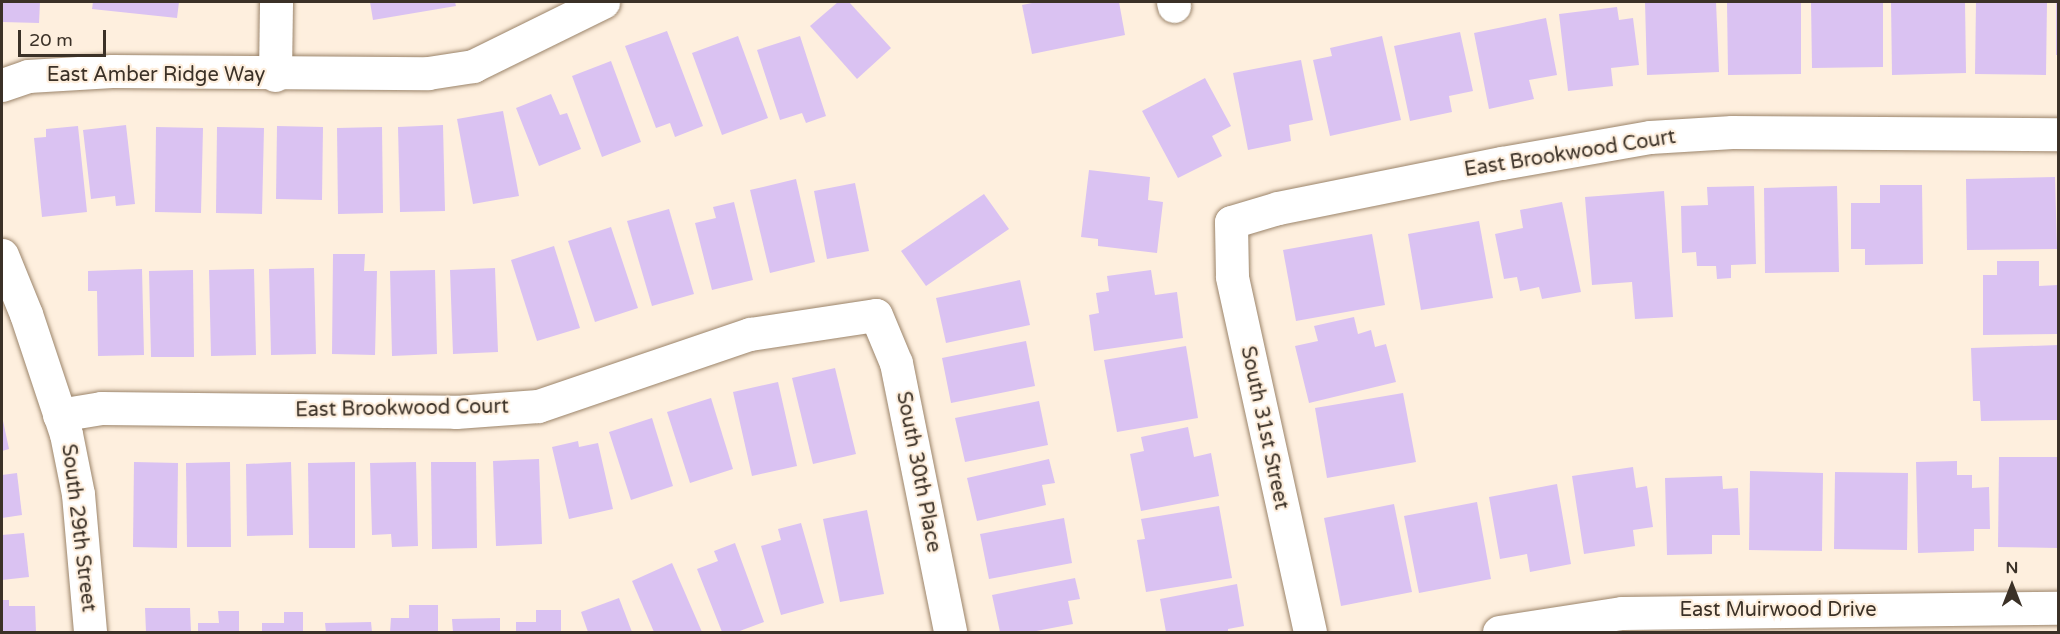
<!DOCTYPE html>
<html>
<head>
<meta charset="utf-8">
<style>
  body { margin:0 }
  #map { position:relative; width:2060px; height:634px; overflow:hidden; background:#feefde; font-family:"Varela Round",sans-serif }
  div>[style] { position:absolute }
  .building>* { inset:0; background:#dac2f2 }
  .roads { filter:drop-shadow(0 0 2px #9b846a) drop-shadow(0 0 2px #9b846a) }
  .street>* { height:33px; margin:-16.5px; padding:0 16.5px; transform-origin:16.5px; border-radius:16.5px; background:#fff }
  span { translate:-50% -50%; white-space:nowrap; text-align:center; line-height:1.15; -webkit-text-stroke:4.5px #feefde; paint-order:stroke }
  .street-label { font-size:20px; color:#3b3127 }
  .frame { position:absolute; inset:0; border:3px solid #3b3127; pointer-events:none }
  .north { position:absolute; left:1982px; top:556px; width:60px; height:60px; -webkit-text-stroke:4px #feefde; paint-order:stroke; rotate:0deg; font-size:16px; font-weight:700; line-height:24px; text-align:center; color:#3b3127 }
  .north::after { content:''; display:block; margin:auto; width:21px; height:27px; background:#3b3127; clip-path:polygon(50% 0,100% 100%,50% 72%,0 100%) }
  .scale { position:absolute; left:18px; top:30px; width:88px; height:27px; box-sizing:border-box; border:3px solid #3b3127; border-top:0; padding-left:8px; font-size:18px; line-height:21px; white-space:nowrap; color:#3b3127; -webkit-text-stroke:4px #feefde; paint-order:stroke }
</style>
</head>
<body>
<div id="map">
  <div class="building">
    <i style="clip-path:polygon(2px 2px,40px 2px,39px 23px,2px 22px)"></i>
    <i style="clip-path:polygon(93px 2px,179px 2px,177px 18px,92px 9px)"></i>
    <i style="clip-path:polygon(370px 2px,455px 2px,456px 6px,373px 20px)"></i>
    <i style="clip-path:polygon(838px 2px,849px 2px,891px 48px,857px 79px,810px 26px)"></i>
    <i style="clip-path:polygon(1037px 2px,1119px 2px,1125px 35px,1032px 54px,1022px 5px)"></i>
    <i style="clip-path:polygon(1645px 2px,1716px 2px,1719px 72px,1647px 75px)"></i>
    <i style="clip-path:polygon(1727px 2px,1801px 2px,1801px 74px,1728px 75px)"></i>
    <i style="clip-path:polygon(1811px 2px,1883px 2px,1883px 67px,1812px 68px)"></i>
    <i style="clip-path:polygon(1891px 2px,1965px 2px,1966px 73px,1892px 75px)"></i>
    <i style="clip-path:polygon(1976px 2px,2047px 2px,2046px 75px,1975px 74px)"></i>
    <i style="clip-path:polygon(2056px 2px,2058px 2px,2058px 55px,2056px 55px)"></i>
    <i style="clip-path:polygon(1617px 7px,1619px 20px,1633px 18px,1639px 65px,1611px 68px,1613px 86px,1568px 91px,1559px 14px)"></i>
    <i style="clip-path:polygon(1546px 18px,1557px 75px,1529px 80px,1534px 99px,1489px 109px,1474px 33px)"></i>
    <i style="clip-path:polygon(667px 31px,703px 126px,675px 137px,670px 123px,656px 128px,625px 46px)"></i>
    <i style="clip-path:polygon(1460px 32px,1473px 91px,1449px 96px,1452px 112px,1410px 121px,1394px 46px)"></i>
    <i style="clip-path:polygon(738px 36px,768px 118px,722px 135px,692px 53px)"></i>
    <i style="clip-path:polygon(800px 36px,826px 116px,806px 123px,802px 113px,780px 120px,757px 50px)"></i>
    <i style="clip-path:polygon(1382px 36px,1401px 120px,1330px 136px,1313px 60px,1332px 56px,1330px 48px)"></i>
    <i style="clip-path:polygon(1301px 60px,1313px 120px,1289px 125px,1291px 141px,1248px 150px,1233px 73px)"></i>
    <i style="clip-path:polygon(611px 61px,641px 142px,602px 157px,572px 76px)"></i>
    <i style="clip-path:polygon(1205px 78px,1231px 126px,1212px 136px,1222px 156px,1178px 178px,1142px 111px)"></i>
    <i style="clip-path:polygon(551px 94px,560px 115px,567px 113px,581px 149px,539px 166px,516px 108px)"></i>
    <i style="clip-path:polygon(503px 111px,519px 196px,473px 204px,457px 119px)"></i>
    <i style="clip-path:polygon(126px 125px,135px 204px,116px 206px,115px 196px,91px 199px,83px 130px)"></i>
    <i style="clip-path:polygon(443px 125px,445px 211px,400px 212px,398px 127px)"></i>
    <i style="clip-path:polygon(78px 126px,87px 212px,42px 217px,34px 138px,46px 137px,46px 129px)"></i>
    <i style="clip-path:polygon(277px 126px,323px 127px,322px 200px,276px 199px)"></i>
    <i style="clip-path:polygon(156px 127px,203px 128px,201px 213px,155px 212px)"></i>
    <i style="clip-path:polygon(217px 127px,264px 128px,262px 214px,216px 213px)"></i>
    <i style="clip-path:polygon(382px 127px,383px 213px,338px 214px,337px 128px)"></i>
    <i style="clip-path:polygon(1089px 170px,1150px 177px,1148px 200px,1163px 202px,1157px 253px,1098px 246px,1098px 239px,1081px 237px)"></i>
    <i style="clip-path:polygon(2055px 177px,2057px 249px,1967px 250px,1966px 179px)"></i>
    <i style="clip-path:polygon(796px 179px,815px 262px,770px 273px,750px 190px)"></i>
    <i style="clip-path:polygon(855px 183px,869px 251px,827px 259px,814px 191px)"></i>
    <i style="clip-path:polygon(1880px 185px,1922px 185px,1923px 264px,1865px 265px,1865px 249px,1851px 249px,1851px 203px,1880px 203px)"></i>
    <i style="clip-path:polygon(1754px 186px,1756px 264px,1731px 265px,1731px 278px,1717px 279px,1716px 266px,1697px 266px,1696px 252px,1682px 253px,1681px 206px,1708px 205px,1707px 187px)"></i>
    <i style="clip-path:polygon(1837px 186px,1839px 272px,1765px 273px,1764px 188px)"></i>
    <i style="clip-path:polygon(1664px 191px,1673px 317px,1635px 319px,1632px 282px,1592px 285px,1585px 197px)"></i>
    <i style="clip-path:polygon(984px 194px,1009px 229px,926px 286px,901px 251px)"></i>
    <i style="clip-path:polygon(734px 202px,753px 280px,712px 290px,695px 223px,716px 218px,713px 207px)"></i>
    <i style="clip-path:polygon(1562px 202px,1581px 292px,1542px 299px,1539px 287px,1520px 291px,1517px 277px,1504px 279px,1495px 234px,1523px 228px,1520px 210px)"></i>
    <i style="clip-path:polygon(669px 209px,694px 294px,652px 306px,627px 221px)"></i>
    <i style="clip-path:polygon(1479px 221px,1493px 298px,1421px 310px,1408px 234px)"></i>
    <i style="clip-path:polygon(611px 227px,638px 308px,595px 322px,568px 241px)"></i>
    <i style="clip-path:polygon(1372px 234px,1385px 305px,1296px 321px,1283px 250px)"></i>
    <i style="clip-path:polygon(554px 246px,580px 328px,537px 341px,511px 260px)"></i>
    <i style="clip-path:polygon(333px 254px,365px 254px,364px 271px,377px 271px,375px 355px,332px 354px)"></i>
    <i style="clip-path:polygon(1997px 261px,2039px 261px,2039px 286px,2058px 285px,2058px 334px,1983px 335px,1983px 275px,1997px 275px)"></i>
    <i style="clip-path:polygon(314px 268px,316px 354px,271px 355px,269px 269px)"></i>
    <i style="clip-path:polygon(495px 268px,498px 352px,453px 354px,450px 270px)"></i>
    <i style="clip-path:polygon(142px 269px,144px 355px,98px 356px,97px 291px,88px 291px,88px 271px)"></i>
    <i style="clip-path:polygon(254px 269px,256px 355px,211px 356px,209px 270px)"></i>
    <i style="clip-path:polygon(193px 270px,194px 357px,151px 357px,149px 271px)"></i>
    <i style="clip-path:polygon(435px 270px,437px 354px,392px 356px,390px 271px)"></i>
    <i style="clip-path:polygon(1151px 270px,1155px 295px,1177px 292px,1183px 338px,1094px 351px,1089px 315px,1099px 313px,1096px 293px,1109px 291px,1107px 276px)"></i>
    <i style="clip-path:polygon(1020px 280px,1030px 325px,946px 343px,936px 298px)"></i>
    <i style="clip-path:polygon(1354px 317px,1358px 334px,1371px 330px,1375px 347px,1386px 344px,1396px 382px,1309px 403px,1295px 346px,1318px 341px,1314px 326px)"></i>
    <i style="clip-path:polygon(1026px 341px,1035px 386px,951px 403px,942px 358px)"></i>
    <i style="clip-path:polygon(2058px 345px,2058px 420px,1981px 421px,1980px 401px,1973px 401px,1971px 348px)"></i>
    <i style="clip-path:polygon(1186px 346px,1198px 418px,1117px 432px,1104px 360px)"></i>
    <i style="clip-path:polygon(835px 368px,856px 454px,813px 464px,792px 378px)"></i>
    <i style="clip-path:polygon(778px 382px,797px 466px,752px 476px,733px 392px)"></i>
    <i style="clip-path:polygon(1403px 393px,1416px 462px,1327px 478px,1315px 408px)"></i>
    <i style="clip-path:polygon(711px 398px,733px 469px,690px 483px,667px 412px)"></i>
    <i style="clip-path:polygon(1039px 401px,1048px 445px,965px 462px,955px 418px)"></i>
    <i style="clip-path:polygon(2px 416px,9px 449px,2px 451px)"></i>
    <i style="clip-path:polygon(652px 418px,673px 486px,631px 500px,609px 432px)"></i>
    <i style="clip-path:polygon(1188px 427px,1194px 457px,1211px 453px,1219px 496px,1141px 511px,1130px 454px,1144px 451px,1141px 437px)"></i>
    <i style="clip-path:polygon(578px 441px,579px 447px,598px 443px,613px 509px,569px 519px,552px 447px)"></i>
    <i style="clip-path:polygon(1999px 457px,2058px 457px,2058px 548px,1998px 547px)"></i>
    <i style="clip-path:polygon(539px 459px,542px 544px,496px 546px,493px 461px)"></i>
    <i style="clip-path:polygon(1049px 459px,1055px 483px,1042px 485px,1046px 505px,977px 521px,967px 478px)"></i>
    <i style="clip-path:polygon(1957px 461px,1957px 475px,1972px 475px,1972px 488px,1989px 487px,1990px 529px,1974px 529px,1974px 551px,1918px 553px,1916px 462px)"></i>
    <i style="clip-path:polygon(134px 462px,178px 463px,177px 548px,133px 547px)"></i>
    <i style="clip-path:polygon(230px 462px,231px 547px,187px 547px,186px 463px)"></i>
    <i style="clip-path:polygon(291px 462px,293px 535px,247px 536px,246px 464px)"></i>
    <i style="clip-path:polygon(355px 462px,355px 548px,309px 548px,308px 463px)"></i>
    <i style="clip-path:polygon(416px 462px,418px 546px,392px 547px,391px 534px,372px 535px,370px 463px)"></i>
    <i style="clip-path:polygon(431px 462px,476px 462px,477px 548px,432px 549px)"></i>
    <i style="clip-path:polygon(1633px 467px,1636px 488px,1647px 486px,1653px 527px,1633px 530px,1635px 546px,1584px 554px,1572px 476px)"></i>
    <i style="clip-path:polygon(1750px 471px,1823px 473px,1822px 551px,1749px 550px)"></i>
    <i style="clip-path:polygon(1835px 472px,1908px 473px,1907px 550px,1834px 549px)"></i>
    <i style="clip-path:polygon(17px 473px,22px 515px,2px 518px,2px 475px)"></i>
    <i style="clip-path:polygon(1722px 476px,1723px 489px,1738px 488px,1740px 535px,1712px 535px,1712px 554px,1667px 555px,1665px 478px)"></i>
    <i style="clip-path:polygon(1557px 484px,1571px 564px,1530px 572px,1527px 554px,1500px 559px,1489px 497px)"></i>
    <i style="clip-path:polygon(1477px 502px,1491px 579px,1419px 593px,1404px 516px)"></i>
    <i style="clip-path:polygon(1394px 504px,1412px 592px,1341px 606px,1324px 518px)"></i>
    <i style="clip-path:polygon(1219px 506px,1232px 578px,1146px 592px,1137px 540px,1145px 539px,1141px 519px)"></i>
    <i style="clip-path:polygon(867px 510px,884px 594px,840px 602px,823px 519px)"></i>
    <i style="clip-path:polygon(1064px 518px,1072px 563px,989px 579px,980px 534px)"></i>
    <i style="clip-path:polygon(801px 523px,824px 603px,781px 615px,761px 546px,781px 540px,778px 529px)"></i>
    <i style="clip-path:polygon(24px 533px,29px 577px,2px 580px,2px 535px)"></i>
    <i style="clip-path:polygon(735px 543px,764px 622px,737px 632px,722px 632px,697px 569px,718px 561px,714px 551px)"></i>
    <i style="clip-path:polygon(672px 563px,702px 632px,654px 632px,632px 581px)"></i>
    <i style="clip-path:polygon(1075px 578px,1080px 599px,1068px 601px,1073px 624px,1031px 632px,1000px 632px,992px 595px)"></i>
    <i style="clip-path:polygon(1237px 584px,1244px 626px,1228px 629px,1228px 632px,1166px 632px,1160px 599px)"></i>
    <i style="clip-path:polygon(619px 598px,632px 632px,588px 632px,581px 612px)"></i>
    <i style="clip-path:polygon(2px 600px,9px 600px,9px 606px,35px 606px,36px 632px,2px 632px)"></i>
    <i style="clip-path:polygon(409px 605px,438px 605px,438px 632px,390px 632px,391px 618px,409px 618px)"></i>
    <i style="clip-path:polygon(145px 608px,190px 608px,191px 632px,146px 632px)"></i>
    <i style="clip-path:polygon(536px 610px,561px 610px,561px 632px,516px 632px,516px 622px,536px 622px)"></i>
    <i style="clip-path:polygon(218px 611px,239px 611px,239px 632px,198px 632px,198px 623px,219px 623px)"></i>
    <i style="clip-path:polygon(284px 612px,303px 612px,303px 632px,262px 632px,262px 623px,284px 623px)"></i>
    <i style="clip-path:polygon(500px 618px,500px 632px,453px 632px,452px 619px)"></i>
    <i style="clip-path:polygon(371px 622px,372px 632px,326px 632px,325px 623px)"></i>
  </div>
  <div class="roads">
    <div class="street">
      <i style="left:1173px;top:2px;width:4px;rotate:76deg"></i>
      <i style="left:275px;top:75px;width:73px;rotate:-89.2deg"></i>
      <i style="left:2px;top:85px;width:28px;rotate:-19deg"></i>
      <i style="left:28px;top:76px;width:84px;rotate:-3.4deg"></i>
      <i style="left:112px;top:71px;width:316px;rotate:0.4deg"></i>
      <i style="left:428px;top:73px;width:46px;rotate:-8.8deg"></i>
      <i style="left:473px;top:66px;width:145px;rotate:-26.2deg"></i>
      <i style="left:2px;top:255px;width:64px;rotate:67.9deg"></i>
      <i style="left:26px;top:314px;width:126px;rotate:71.6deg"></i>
      <i style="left:66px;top:434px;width:61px;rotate:78.7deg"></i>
      <i style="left:78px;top:494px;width:139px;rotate:85deg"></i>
      <i style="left:59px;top:415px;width:43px;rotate:-9.5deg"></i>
      <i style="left:101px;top:408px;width:355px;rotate:0.6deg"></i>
      <i style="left:456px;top:412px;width:82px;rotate:-4.2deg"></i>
      <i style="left:538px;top:406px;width:224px;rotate:-18.8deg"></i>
      <i style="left:750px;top:334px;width:127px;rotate:-8.6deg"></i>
      <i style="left:876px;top:315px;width:52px;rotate:67.4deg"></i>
      <i style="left:896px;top:363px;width:274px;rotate:78.6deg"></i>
      <i style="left:1310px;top:632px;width:364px;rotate:-102.4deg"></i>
      <i style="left:1232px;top:276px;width:54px;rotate:-91.1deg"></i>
      <i style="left:1231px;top:222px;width:49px;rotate:-16.6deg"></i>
      <i style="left:1278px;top:208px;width:228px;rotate:-11.4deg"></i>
      <i style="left:1502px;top:163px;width:150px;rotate:-10deg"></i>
      <i style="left:1650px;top:137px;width:82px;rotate:-3.5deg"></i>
      <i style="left:1732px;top:132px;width:326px;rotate:0.4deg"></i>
      <i style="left:1499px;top:632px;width:124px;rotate:-8.8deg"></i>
      <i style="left:1622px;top:613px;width:436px;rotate:-0.7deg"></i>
    </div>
  </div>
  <div class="street-label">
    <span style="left:156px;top:75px">East Amber Ridge Way</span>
    <span style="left:1570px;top:154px;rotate:-9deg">East Brookwood Court</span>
    <span style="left:402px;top:409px;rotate:-1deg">East Brookwood Court</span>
    <span style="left:1264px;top:428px;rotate:78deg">South 31st Street</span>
    <span style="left:918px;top:472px;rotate:79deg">South 30th Place</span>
    <span style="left:78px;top:528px;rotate:83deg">South 29th Street</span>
    <span style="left:1778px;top:610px">East Muirwood Drive</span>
  </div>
  <div class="frame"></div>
  <div class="north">N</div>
  <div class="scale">20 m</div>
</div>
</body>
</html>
